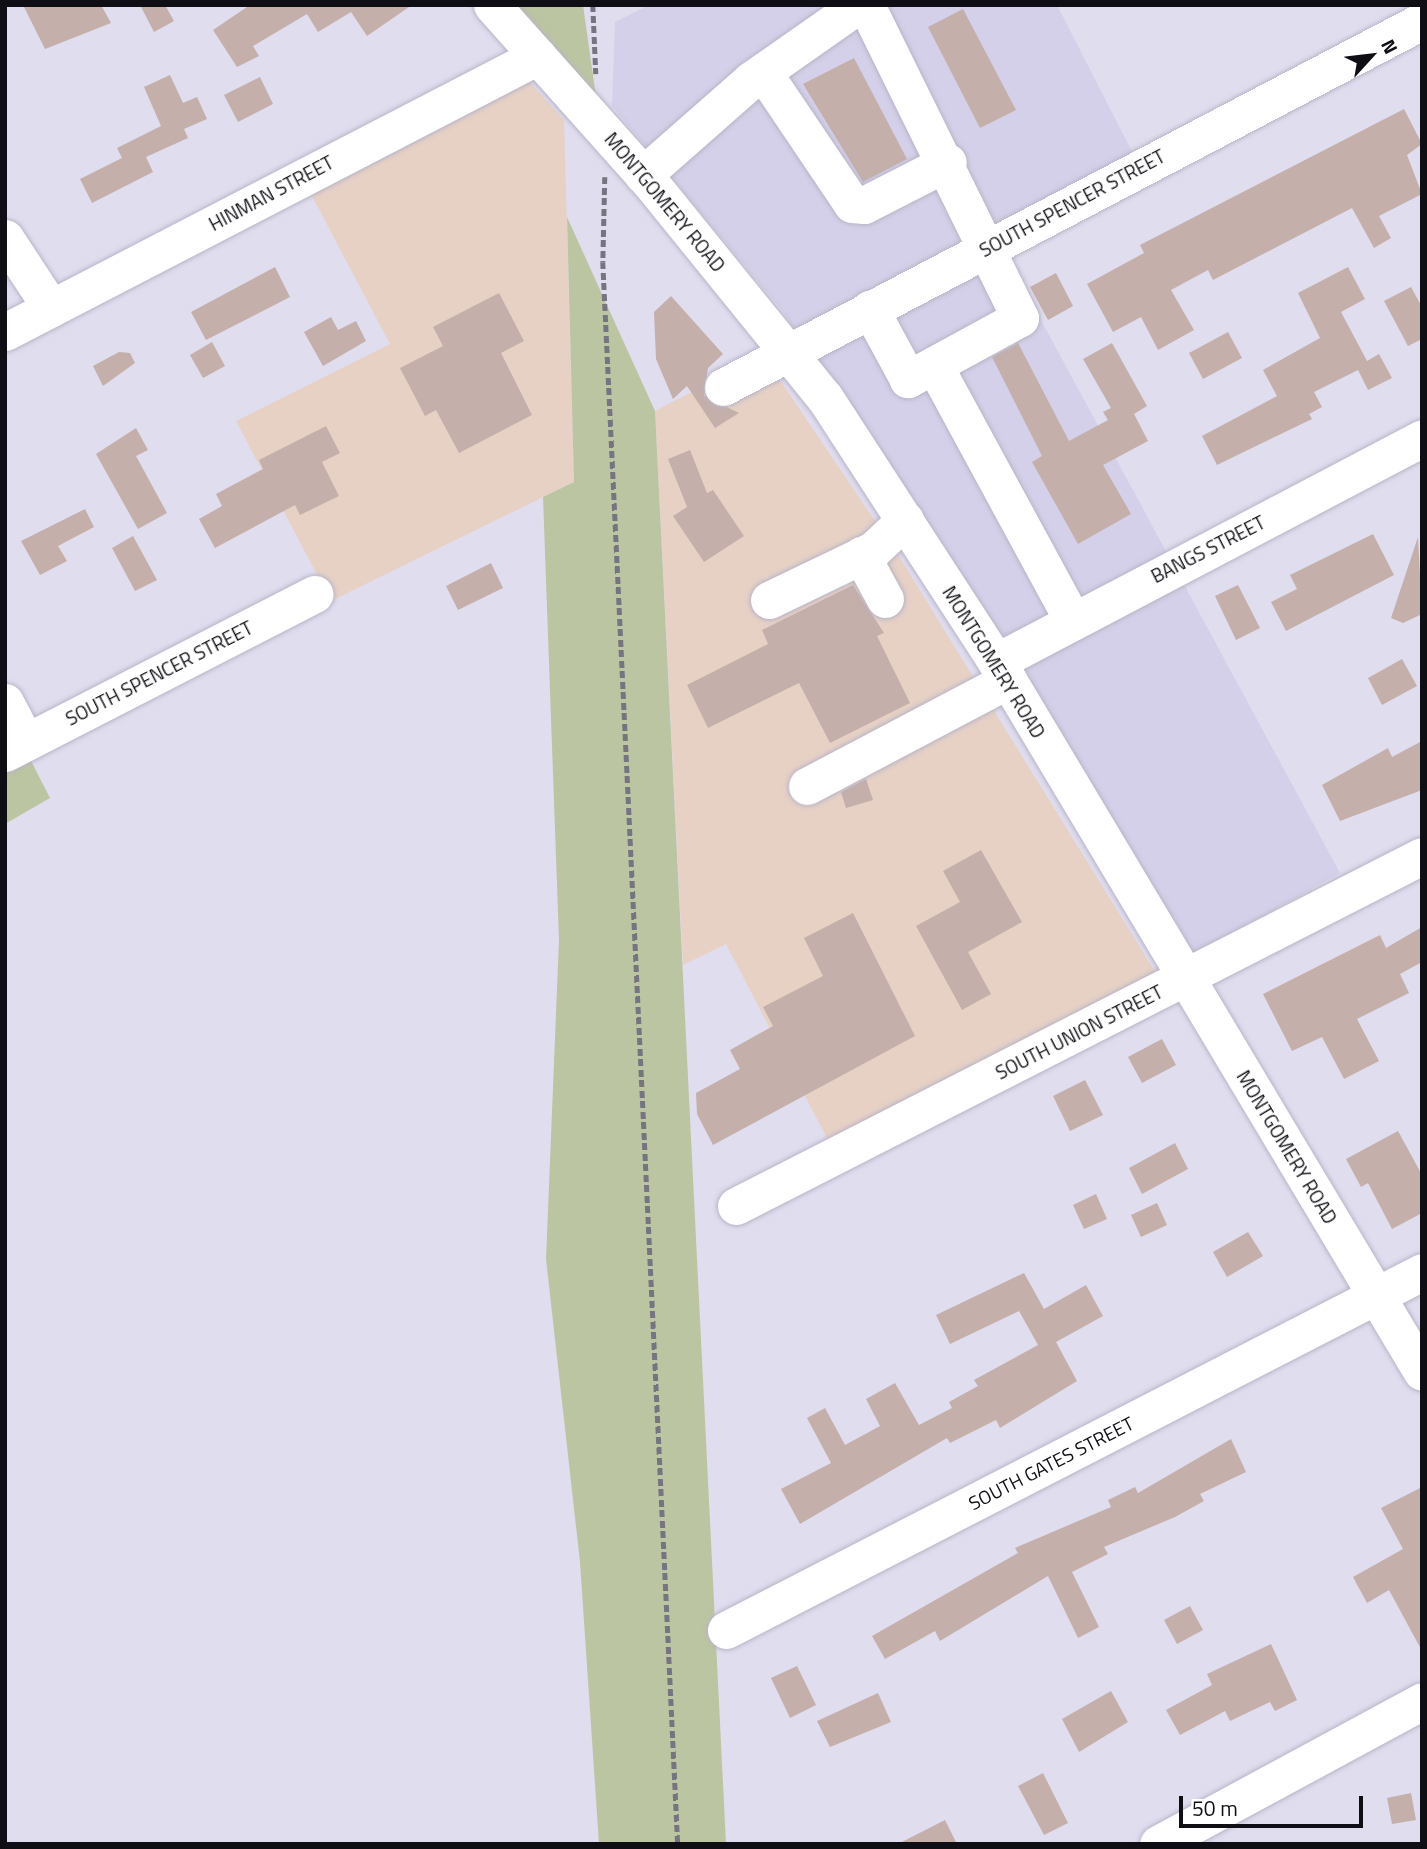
<!DOCTYPE html>
<html>
<head>
<meta charset="utf-8">
<style>
  body { margin:0 }
  #map { position:relative; width:1427px; height:1849px; overflow:hidden; background:#e0ddef; font-family:"Titillium Web",sans-serif }
  div>[style] { position:absolute }
  .built>* { inset:0; background:#d4d0e9 }
  .industrial>* { inset:0; background:#e7d1c5 }
  .green>* { inset:0; background:#bcc5a1 }
  .building>* { inset:0; background:#c4afaa }
  .path>* { height:4.5px; margin-top:-2.25px; transform-origin:0; background:repeating-linear-gradient(90deg,#767480 0 7px,transparent 0 10.5px) }
  .roads { filter:drop-shadow(0 0 2px #b8b5c7) drop-shadow(0 0 2px #b8b5c7) }
  .minor>* { height:37px; margin:-18.5px; padding:0 18.5px; transform-origin:18.5px; border-radius:18.5px; background:#fff }
  span { translate:-50% -50%; white-space:nowrap; text-align:center; line-height:1.15; -webkit-text-stroke:5px #fff; paint-order:stroke }
  .street-label { font-size:19px; color:#0f0e14 }
  .frame { position:absolute; inset:0; border:7px solid #0f0e14; pointer-events:none }
  .north { position:absolute; left:1336px; top:21px; width:70px; height:70px; -webkit-text-stroke:5px #fff; paint-order:stroke; rotate:63deg; font-size:19px; font-weight:700; line-height:28px; text-align:center; color:#0f0e14 }
  .north::after { content:''; display:block; margin:auto; width:24px; height:32px; background:#0f0e14; clip-path:polygon(50% 0,100% 100%,50% 72%,0 100%) }
  .scale { position:absolute; left:1179px; top:1796px; width:184px; height:32px; box-sizing:border-box; border:4px solid #0f0e14; border-top:0; padding-left:9px; font-size:21px; line-height:24px; white-space:nowrap; color:#0f0e14; -webkit-text-stroke:5px #fff; paint-order:stroke }
</style>
</head>
<body>
<div id="map">
  <div class="built">
    <i style="clip-path:polygon(649px 5px,1057px 5px,1144px 175px,1002px 248px,1340px 873px,1191px 956px,929px 530px,781px 309px,612px 106px,615px 22px)"></i>
  </div>
  <div class="industrial">
    <i style="clip-path:polygon(518px 70px,564px 120px,574px 482px,331px 601px,236px 421px,390px 344px,304px 181px)"></i>
    <i style="clip-path:polygon(763px 355px,900px 558px,1157px 975px,830px 1144px,726px 944px,683px 965px,655px 411px)"></i>
  </div>
  <div class="green">
    <i style="clip-path:polygon(492px 5px,583px 5px,600px 125px)"></i>
    <i style="clip-path:polygon(567px 217px,655px 411px,726px 1844px,599px 1844px,580px 1562px,546px 1259px,559px 940px,543px 497px,574px 482px)"></i>
    <i style="clip-path:polygon(28px 755px,50px 798px,5px 824px,5px 766px)"></i>
  </div>
  <div class="building">
    <i style="clip-path:polygon(23px 5px,101px 5px,111px 23px,45px 49px)"></i>
    <i style="clip-path:polygon(140px 5px,165px 5px,174px 21px,154px 32px)"></i>
    <i style="clip-path:polygon(250px 5px,412px 5px,367px 36px,351px 12px,318px 32px,307px 14px,253px 46px,259px 56px,237px 67px,213px 30px)"></i>
    <i style="clip-path:polygon(963px 9px,1016px 110px,980px 128px,928px 27px)"></i>
    <i style="clip-path:polygon(854px 58px,907px 159px,863px 182px,803px 84px)"></i>
    <i style="clip-path:polygon(170px 75px,183px 103px,197px 97px,207px 119px,184px 129px,188px 138px,146px 157px,153px 172px,92px 203px,80px 179px,122px 158px,117px 148px,161px 126px,144px 87px)"></i>
    <i style="clip-path:polygon(260px 77px,273px 104px,238px 122px,224px 95px)"></i>
    <i style="clip-path:polygon(1404px 109px,1422px 144px,1407px 155px,1422px 194px,1379px 216px,1391px 238px,1374px 248px,1352px 208px,1213px 280px,1208px 270px,1171px 290px,1194px 330px,1158px 350px,1141px 317px,1113px 332px,1087px 284px,1144px 253px,1140px 245px)"></i>
    <i style="clip-path:polygon(275px 267px,290px 297px,206px 340px,191px 312px)"></i>
    <i style="clip-path:polygon(1348px 267px,1365px 299px,1341px 312px,1367px 361px,1379px 354px,1392px 378px,1368px 390px,1358px 370px,1314px 392px,1322px 407px,1309px 414px,1312px 419px,1217px 465px,1202px 436px,1277px 396px,1263px 370px,1320px 338px,1298px 293px)"></i>
    <i style="clip-path:polygon(1056px 273px,1073px 306px,1048px 320px,1030px 287px)"></i>
    <i style="clip-path:polygon(1411px 287px,1422px 307px,1422px 339px,1408px 346px,1384px 301px)"></i>
    <i style="clip-path:polygon(499px 293px,524px 341px,501px 353px,532px 415px,459px 453px,436px 410px,425px 416px,400px 368px,443px 346px,433px 327px)"></i>
    <i style="clip-path:polygon(671px 296px,723px 354px,708px 368px,704px 396px,739px 413px,715px 428px,687px 386px,673px 399px,656px 359px,654px 312px)"></i>
    <i style="clip-path:polygon(331px 317px,338px 330px,356px 321px,366px 341px,323px 366px,304px 332px)"></i>
    <i style="clip-path:polygon(1228px 332px,1242px 358px,1203px 379px,1189px 353px)"></i>
    <i style="clip-path:polygon(212px 342px,225px 366px,203px 378px,190px 355px)"></i>
    <i style="clip-path:polygon(1018px 343px,1069px 441px,1108px 420px,1103px 412px,1111px 408px,1083px 359px,1112px 343px,1147px 406px,1134px 414px,1148px 441px,1103px 465px,1131px 514px,1078px 544px,1032px 462px,1042px 456px,992px 357px)"></i>
    <i style="clip-path:polygon(119px 352px,130px 353px,135px 363px,103px 386px,93px 366px)"></i>
    <i style="clip-path:polygon(326px 426px,340px 453px,322px 462px,339px 496px,300px 515px,295px 505px,215px 548px,199px 519px,222px 506px,216px 494px,263px 469px,259px 460px)"></i>
    <i style="clip-path:polygon(136px 428px,148px 450px,136px 456px,167px 513px,138px 529px,96px 454px)"></i>
    <i style="clip-path:polygon(690px 450px,707px 493px,713px 490px,744px 536px,704px 562px,673px 516px,687px 507px,668px 459px)"></i>
    <i style="clip-path:polygon(85px 509px,94px 527px,58px 546px,67px 561px,40px 575px,21px 541px)"></i>
    <i style="clip-path:polygon(1373px 534px,1394px 575px,1286px 631px,1271px 602px,1297px 589px,1290px 575px)"></i>
    <i style="clip-path:polygon(133px 536px,157px 580px,135px 591px,112px 548px)"></i>
    <i style="clip-path:polygon(1418px 537px,1422px 614px,1403px 623px,1391px 618px)"></i>
    <i style="clip-path:polygon(491px 563px,503px 588px,458px 610px,446px 586px)"></i>
    <i style="clip-path:polygon(853px 585px,884px 633px,877px 636px,910px 703px,830px 743px,799px 683px,708px 728px,687px 685px,768px 644px,762px 630px)"></i>
    <i style="clip-path:polygon(1238px 585px,1260px 628px,1236px 640px,1215px 596px)"></i>
    <i style="clip-path:polygon(1402px 659px,1417px 686px,1382px 705px,1368px 678px)"></i>
    <i style="clip-path:polygon(1422px 741px,1422px 790px,1340px 821px,1322px 785px,1388px 748px,1392px 757px)"></i>
    <i style="clip-path:polygon(866px 779px,873px 800px,846px 808px,841px 792px)"></i>
    <i style="clip-path:polygon(981px 850px,1022px 922px,968px 952px,991px 994px,962px 1010px,916px 926px,960px 902px,943px 871px)"></i>
    <i style="clip-path:polygon(853px 913px,915px 1036px,713px 1145px,697px 1114px,696px 1093px,740px 1069px,730px 1050px,773px 1026px,763px 1007px,823px 976px,804px 938px)"></i>
    <i style="clip-path:polygon(1422px 927px,1422px 962px,1400px 974px,1409px 993px,1357px 1019px,1379px 1061px,1344px 1079px,1322px 1037px,1292px 1051px,1263px 994px,1380px 935px,1386px 948px)"></i>
    <i style="clip-path:polygon(1162px 1039px,1176px 1065px,1142px 1083px,1128px 1057px)"></i>
    <i style="clip-path:polygon(1085px 1080px,1103px 1115px,1070px 1131px,1053px 1096px)"></i>
    <i style="clip-path:polygon(1398px 1131px,1422px 1175px,1422px 1213px,1392px 1229px,1368px 1183px,1361px 1187px,1346px 1159px)"></i>
    <i style="clip-path:polygon(1175px 1143px,1188px 1169px,1142px 1194px,1129px 1168px)"></i>
    <i style="clip-path:polygon(1096px 1194px,1107px 1219px,1084px 1229px,1073px 1205px)"></i>
    <i style="clip-path:polygon(1157px 1203px,1167px 1225px,1141px 1237px,1131px 1215px)"></i>
    <i style="clip-path:polygon(1248px 1232px,1263px 1256px,1227px 1277px,1213px 1252px)"></i>
    <i style="clip-path:polygon(1024px 1273px,1044px 1309px,1086px 1285px,1103px 1316px,1056px 1342px,1077px 1381px,1000px 1428px,996px 1420px,950px 1443px,947px 1438px,800px 1524px,781px 1489px,831px 1463px,807px 1418px,825px 1408px,845px 1445px,880px 1426px,866px 1399px,895px 1383px,919px 1425px,952px 1408px,949px 1402px,978px 1386px,974px 1380px,1038px 1345px,1019px 1311px,950px 1344px,936px 1315px)"></i>
    <i style="clip-path:polygon(1231px 1439px,1246px 1472px,1200px 1494px,1204px 1501px,1175px 1517px,1104px 1547px,1108px 1554px,1072px 1572px,1099px 1627px,1078px 1638px,1048px 1576px,940px 1641px,935px 1631px,885px 1659px,872px 1636px,1018px 1553px,1015px 1548px,1111px 1507px,1108px 1500px,1135px 1487px,1138px 1493px)"></i>
    <i style="clip-path:polygon(1422px 1487px,1422px 1651px,1389px 1590px,1367px 1603px,1353px 1577px,1403px 1549px,1381px 1508px)"></i>
    <i style="clip-path:polygon(1190px 1606px,1203px 1630px,1177px 1644px,1164px 1620px)"></i>
    <i style="clip-path:polygon(1271px 1644px,1297px 1700px,1275px 1711px,1270px 1702px,1230px 1721px,1225px 1711px,1180px 1735px,1166px 1710px,1212px 1685px,1207px 1674px)"></i>
    <i style="clip-path:polygon(797px 1666px,816px 1705px,790px 1718px,771px 1678px)"></i>
    <i style="clip-path:polygon(1111px 1691px,1128px 1722px,1079px 1752px,1062px 1719px)"></i>
    <i style="clip-path:polygon(878px 1693px,891px 1722px,830px 1747px,817px 1721px)"></i>
    <i style="clip-path:polygon(1043px 1773px,1068px 1823px,1044px 1835px,1018px 1786px)"></i>
    <i style="clip-path:polygon(1411px 1793px,1416px 1820px,1392px 1824px,1387px 1798px)"></i>
    <i style="clip-path:polygon(945px 1820px,957px 1844px,898px 1844px)"></i>
  </div>
  <div class="path">
    <i style="left:593px;top:5px;width:69px;rotate:87.5deg"></i>
    <i style="left:605px;top:177px;width:85px;rotate:91.3deg"></i>
    <i style="left:603px;top:262px;width:1584px;rotate:87.29deg"></i>
  </div>
  <div class="roads">
    <div class="minor">
      <i style="left:492px;top:5px;width:236px;rotate:48.3deg"></i>
      <i style="left:649px;top:181px;width:279px;rotate:51deg"></i>
      <i style="left:825px;top:398px;width:336px;rotate:57deg"></i>
      <i style="left:1008px;top:680px;width:806px;rotate:59.11deg"></i>
      <i style="left:866px;top:5px;width:349px;rotate:63.8deg"></i>
      <i style="left:1020px;top:318px;width:128px;rotate:151.4deg"></i>
      <i style="left:908px;top:379px;width:80px;rotate:-118.5deg"></i>
      <i style="left:763px;top:72px;width:159px;rotate:56deg"></i>
      <i style="left:852px;top:204px;width:12px;rotate:5deg"></i>
      <i style="left:864px;top:205px;width:94px;rotate:-27.1deg"></i>
      <i style="left:643px;top:175px;width:144px;rotate:-41.3deg"></i>
      <i style="left:751px;top:80px;width:131px;rotate:-35deg"></i>
      <i style="left:5px;top:238px;width:84px;rotate:56.7deg"></i>
      <i style="left:5px;top:332px;width:600px;rotate:-27.38deg"></i>
      <i style="left:934px;top:365px;width:289px;rotate:61.5deg"></i>
      <i style="left:723px;top:387px;width:789px;rotate:-27.64deg"></i>
      <i style="left:861px;top:555px;width:50px;rotate:61.4deg"></i>
      <i style="left:769px;top:600px;width:115px;rotate:-25.7deg"></i>
      <i style="left:873px;top:550px;width:44px;rotate:-43.2deg"></i>
      <i style="left:996px;top:662px;width:481px;rotate:-27.7deg"></i>
      <i style="left:5px;top:702px;width:45px;rotate:62.3deg"></i>
      <i style="left:5px;top:753px;width:348px;rotate:-27.2deg"></i>
      <i style="left:807px;top:786px;width:227px;rotate:-27.8deg"></i>
      <i style="left:736px;top:1206px;width:770px;rotate:-27.03deg"></i>
      <i style="left:726px;top:1630px;width:783px;rotate:-27.22deg"></i>
      <i style="left:1158px;top:1844px;width:300px;rotate:-28.4deg"></i>
    </div>
  </div>
  <div class="street-label">
    <span style="left:271px;top:193px;rotate:-28deg">HINMAN STREET</span>
    <span style="left:665px;top:202px;rotate:50deg">MONTGOMERY ROAD</span>
    <span style="left:1072px;top:203px;rotate:-28deg">SOUTH SPENCER STREET</span>
    <span style="left:1208px;top:549px;rotate:-27deg">BANGS STREET</span>
    <span style="left:994px;top:662px;rotate:58deg">MONTGOMERY ROAD</span>
    <span style="left:159px;top:673px;rotate:-27deg">SOUTH SPENCER STREET</span>
    <span style="left:1079px;top:1032px;rotate:-27deg">SOUTH UNION STREET</span>
    <span style="left:1287px;top:1147px;rotate:59deg">MONTGOMERY ROAD</span>
    <span style="left:1051px;top:1463px;rotate:-27deg">SOUTH GATES STREET</span>
  </div>
  <div class="frame"></div>
  <div class="north">N</div>
  <div class="scale">50 m</div>
</div>
</body>
</html>
